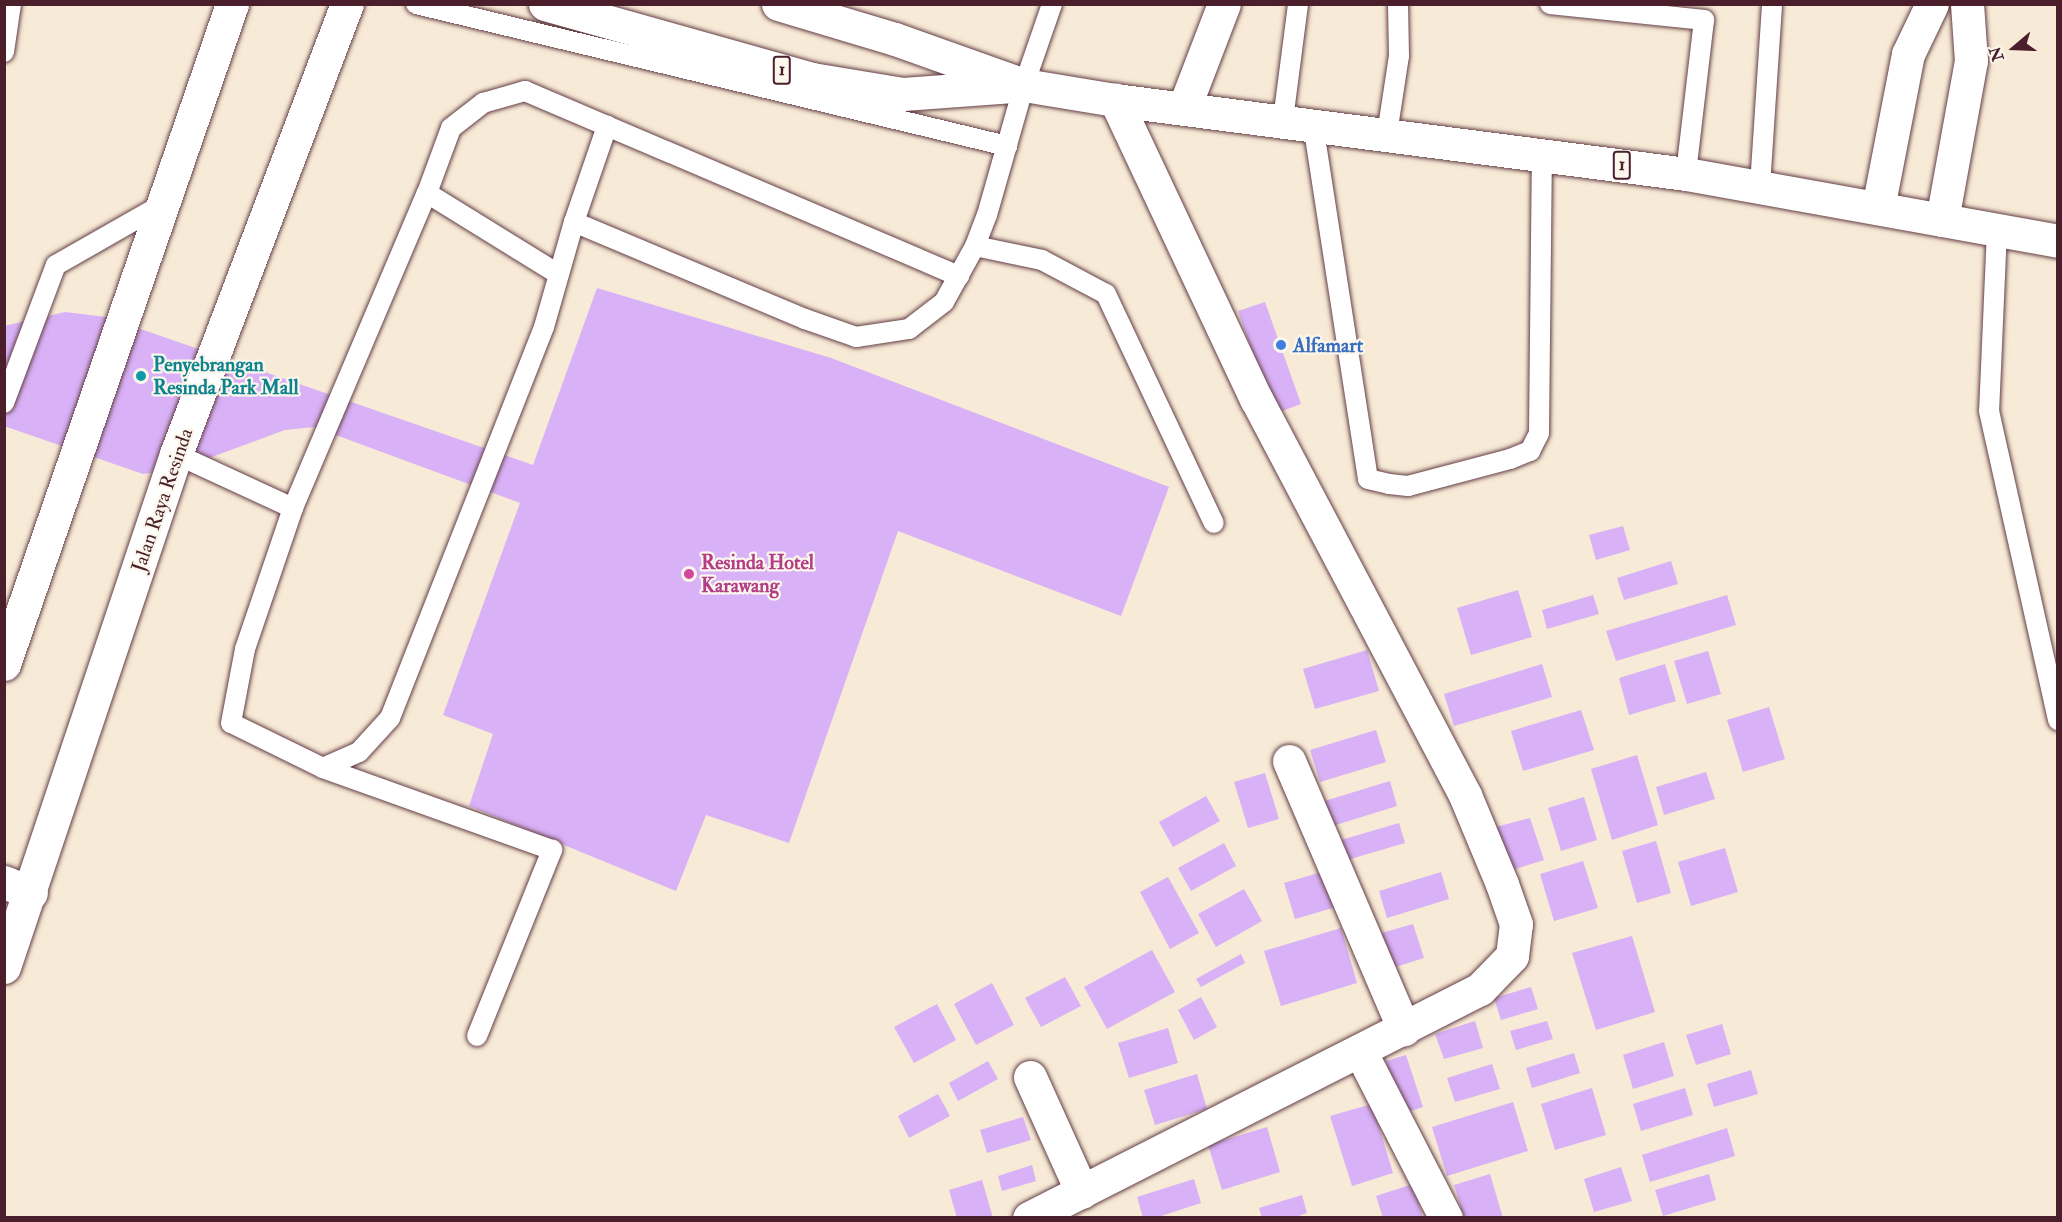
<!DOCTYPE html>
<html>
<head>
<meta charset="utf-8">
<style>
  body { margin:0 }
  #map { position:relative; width:2062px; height:1222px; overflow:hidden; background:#f7ead6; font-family:"IM FELL Double Pica",serif }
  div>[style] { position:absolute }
  .building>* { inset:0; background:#d8b1f6 }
  .roads { filter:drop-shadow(0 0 2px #643d45) drop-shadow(0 0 2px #643d45) }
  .service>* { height:20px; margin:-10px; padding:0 10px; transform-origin:10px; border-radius:10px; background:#fff }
  .minor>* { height:33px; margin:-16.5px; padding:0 16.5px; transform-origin:16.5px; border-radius:16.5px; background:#fff }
  .tertiary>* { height:33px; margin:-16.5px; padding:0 16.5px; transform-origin:16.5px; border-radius:16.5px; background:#fff }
  .primary>* { height:33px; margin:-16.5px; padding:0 16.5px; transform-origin:16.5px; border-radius:16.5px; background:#fff }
  .dots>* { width:16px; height:16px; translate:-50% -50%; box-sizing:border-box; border:3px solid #fbf7ec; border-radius:50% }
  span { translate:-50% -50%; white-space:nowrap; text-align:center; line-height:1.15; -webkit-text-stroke:4.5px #fbf7ec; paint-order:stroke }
  .shield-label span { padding:2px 4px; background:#fbf7ec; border:2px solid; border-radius:4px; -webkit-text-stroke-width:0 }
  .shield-label { font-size:18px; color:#4a1f2b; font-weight:700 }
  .shop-label { font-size:20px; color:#366cbe; font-weight:700 }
  .left { translate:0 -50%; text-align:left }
  .culture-label { font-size:20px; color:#0d838f; font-weight:700 }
  .street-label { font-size:20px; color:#4a1f2b }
  .hotel-label { font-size:20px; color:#b23c85; font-weight:700 }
  .frame { position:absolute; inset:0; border:6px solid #4a1f2b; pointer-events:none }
  .north { position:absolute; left:1984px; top:18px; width:60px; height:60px; -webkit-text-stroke:4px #fbf7ec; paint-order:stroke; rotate:251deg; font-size:16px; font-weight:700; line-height:24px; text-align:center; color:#4a1f2b }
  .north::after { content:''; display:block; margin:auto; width:21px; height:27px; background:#4a1f2b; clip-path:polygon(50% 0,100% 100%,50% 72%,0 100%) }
</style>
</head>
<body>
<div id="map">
  <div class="building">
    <i style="clip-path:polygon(597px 288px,831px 358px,1169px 487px,1121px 616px,898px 531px,789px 843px,706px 815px,676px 891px,469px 806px,493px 734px,443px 715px,520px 503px,314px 427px,285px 430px,179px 469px,143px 474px,4px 426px,4px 326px,65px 312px,106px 317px,533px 465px)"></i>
    <i style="clip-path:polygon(1265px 302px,1301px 404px,1274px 414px,1238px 311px)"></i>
    <i style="clip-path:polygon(1623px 526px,1630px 550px,1596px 560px,1589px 535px)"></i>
    <i style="clip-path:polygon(1671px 561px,1678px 584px,1624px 600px,1617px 578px)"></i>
    <i style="clip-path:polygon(1518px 590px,1532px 637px,1471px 655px,1457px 608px)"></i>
    <i style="clip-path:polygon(1593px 595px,1599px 614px,1547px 629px,1542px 610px)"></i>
    <i style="clip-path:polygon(1727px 595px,1736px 625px,1616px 661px,1606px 631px)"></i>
    <i style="clip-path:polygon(1367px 650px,1379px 691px,1315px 709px,1303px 669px)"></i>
    <i style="clip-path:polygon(1708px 651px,1721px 694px,1687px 704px,1674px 661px)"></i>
    <i style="clip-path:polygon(1542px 664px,1552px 697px,1454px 726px,1444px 694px)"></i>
    <i style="clip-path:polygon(1665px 664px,1676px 701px,1629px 715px,1619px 678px)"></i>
    <i style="clip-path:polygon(1769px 707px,1785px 759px,1743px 772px,1727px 720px)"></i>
    <i style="clip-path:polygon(1581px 710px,1594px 750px,1523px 771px,1511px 731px)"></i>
    <i style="clip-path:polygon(1376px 730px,1386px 762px,1320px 782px,1310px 750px)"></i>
    <i style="clip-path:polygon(1637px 755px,1658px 825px,1612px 840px,1591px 769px)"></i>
    <i style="clip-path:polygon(1706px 772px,1715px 799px,1664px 815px,1656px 787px)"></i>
    <i style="clip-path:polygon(1265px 773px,1279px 819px,1248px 828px,1234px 782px)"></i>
    <i style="clip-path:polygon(1390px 781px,1397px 806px,1326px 828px,1318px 803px)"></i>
    <i style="clip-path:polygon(1206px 796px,1220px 821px,1173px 847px,1159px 822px)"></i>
    <i style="clip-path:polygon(1584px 797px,1597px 840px,1561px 851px,1548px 808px)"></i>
    <i style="clip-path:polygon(1530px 818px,1544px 860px,1509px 871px,1496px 827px)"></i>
    <i style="clip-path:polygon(1399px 823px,1405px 843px,1347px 860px,1341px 840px)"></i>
    <i style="clip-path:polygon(1656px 841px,1671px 893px,1637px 903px,1622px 851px)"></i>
    <i style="clip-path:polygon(1224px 843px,1236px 866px,1191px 891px,1178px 868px)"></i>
    <i style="clip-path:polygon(1725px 848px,1738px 892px,1691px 906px,1678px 862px)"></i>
    <i style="clip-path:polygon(1583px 861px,1598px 908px,1554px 921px,1540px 874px)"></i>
    <i style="clip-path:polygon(1325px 871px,1336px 907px,1295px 919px,1284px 883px)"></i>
    <i style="clip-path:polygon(1441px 872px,1449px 899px,1387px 918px,1379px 891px)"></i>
    <i style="clip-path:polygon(1168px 877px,1199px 933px,1170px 949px,1140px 892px)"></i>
    <i style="clip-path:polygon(1244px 889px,1262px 921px,1216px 947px,1198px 914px)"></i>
    <i style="clip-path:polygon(1413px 924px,1424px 958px,1389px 969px,1378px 934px)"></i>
    <i style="clip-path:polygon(1341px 928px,1357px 983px,1281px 1006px,1264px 951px)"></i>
    <i style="clip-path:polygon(1632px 936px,1655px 1012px,1596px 1030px,1572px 953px)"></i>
    <i style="clip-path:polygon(1152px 950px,1175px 992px,1107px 1029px,1084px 987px)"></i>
    <i style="clip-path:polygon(1241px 954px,1245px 963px,1201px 987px,1196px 979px)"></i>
    <i style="clip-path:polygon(1065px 977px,1081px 1006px,1041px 1027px,1025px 998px)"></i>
    <i style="clip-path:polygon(992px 983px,1014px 1025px,976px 1045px,954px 1004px)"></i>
    <i style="clip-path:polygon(1531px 987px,1538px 1009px,1501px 1020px,1494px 998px)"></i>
    <i style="clip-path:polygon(1201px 997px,1217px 1027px,1194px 1040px,1178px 1010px)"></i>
    <i style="clip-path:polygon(937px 1004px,956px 1040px,914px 1063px,894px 1027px)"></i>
    <i style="clip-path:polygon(1475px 1021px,1483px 1048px,1444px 1059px,1435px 1034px)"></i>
    <i style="clip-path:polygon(1547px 1021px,1553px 1039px,1516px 1050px,1510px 1031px)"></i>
    <i style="clip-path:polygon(1722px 1024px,1731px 1054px,1696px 1065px,1686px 1035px)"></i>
    <i style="clip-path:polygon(1168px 1028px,1178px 1063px,1129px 1078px,1118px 1043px)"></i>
    <i style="clip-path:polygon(1664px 1042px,1674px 1076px,1633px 1089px,1623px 1055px)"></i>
    <i style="clip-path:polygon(1574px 1053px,1580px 1073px,1532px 1088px,1526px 1068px)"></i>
    <i style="clip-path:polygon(1406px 1055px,1423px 1107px,1402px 1114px,1386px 1061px)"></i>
    <i style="clip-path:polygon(988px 1061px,998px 1079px,958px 1101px,949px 1083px)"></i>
    <i style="clip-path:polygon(1492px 1064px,1500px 1089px,1455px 1102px,1447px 1078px)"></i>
    <i style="clip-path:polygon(1751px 1070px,1758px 1094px,1714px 1107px,1707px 1084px)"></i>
    <i style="clip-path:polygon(1197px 1074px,1207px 1109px,1155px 1125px,1144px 1090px)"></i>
    <i style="clip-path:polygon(1592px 1088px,1606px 1135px,1555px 1150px,1541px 1104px)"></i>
    <i style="clip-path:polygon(1685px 1088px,1693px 1115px,1641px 1131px,1633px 1104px)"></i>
    <i style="clip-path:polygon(938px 1094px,950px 1116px,909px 1138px,898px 1116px)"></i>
    <i style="clip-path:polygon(1513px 1102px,1528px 1151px,1447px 1176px,1432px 1127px)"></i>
    <i style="clip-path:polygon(1372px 1104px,1393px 1173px,1352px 1186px,1330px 1116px)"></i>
    <i style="clip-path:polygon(1023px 1117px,1031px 1140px,987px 1153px,980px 1130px)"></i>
    <i style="clip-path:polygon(1267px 1127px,1280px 1172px,1222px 1190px,1208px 1145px)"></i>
    <i style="clip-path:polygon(1727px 1128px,1735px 1156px,1650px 1182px,1642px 1155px)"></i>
    <i style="clip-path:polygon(1032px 1165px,1036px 1181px,1002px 1191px,998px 1176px)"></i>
    <i style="clip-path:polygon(1621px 1167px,1632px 1201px,1594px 1212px,1584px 1179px)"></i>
    <i style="clip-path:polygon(1490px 1174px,1503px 1218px,1464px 1218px,1454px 1185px)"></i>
    <i style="clip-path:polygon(1709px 1174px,1716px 1200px,1663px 1216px,1655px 1190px)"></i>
    <i style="clip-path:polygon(1194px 1179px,1201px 1203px,1155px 1218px,1143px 1218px,1137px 1197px)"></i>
    <i style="clip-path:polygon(982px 1180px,993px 1218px,957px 1218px,949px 1190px)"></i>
    <i style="clip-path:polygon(1413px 1184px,1423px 1218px,1383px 1218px,1376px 1196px)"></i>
    <i style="clip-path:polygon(1302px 1195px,1307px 1213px,1293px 1218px,1262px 1218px,1259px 1208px)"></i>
  </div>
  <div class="roads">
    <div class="service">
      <i style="left:416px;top:4px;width:608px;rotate:13.51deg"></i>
      <i style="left:1550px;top:4px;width:155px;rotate:5.9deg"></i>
      <i style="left:1704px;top:20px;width:155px;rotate:96.7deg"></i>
      <i style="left:4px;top:52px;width:49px;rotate:-81.7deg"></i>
      <i style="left:1283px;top:120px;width:117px;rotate:-82.6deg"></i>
      <i style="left:1313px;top:124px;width:359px;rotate:81.2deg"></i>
      <i style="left:1368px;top:479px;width:22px;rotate:13deg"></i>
      <i style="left:1389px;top:484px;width:19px;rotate:6deg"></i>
      <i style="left:1408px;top:486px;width:106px;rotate:-14.8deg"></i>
      <i style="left:1510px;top:459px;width:22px;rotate:-22deg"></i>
      <i style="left:1530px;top:451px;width:20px;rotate:-63deg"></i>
      <i style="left:1539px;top:433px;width:279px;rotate:-89.4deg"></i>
      <i style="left:1387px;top:134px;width:79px;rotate:-81.3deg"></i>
      <i style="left:1399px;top:56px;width:52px;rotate:-91.1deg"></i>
      <i style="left:1760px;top:186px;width:182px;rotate:-86.2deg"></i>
      <i style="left:427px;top:193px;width:69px;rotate:-69.7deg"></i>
      <i style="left:451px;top:128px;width:41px;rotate:-38deg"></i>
      <i style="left:483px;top:103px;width:44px;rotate:-15.9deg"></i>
      <i style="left:525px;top:91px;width:472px;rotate:23.1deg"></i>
      <i style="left:574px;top:222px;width:251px;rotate:22.8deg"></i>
      <i style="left:805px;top:319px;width:54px;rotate:19.4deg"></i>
      <i style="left:856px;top:337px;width:54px;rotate:-8.6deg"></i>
      <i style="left:909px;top:329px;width:44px;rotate:-37.6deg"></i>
      <i style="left:944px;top:302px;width:64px;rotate:-61deg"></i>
      <i style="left:975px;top:246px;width:33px;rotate:-69deg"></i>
      <i style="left:987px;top:215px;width:135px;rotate:-74.1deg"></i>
      <i style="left:1024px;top:85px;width:86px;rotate:-70.9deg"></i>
      <i style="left:1997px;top:230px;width:181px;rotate:92.5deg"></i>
      <i style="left:1989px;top:411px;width:317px;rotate:77.4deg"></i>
      <i style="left:975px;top:246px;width:68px;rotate:11.8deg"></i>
      <i style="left:1042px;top:260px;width:72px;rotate:28deg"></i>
      <i style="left:1106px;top:294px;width:253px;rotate:64.8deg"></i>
      <i style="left:4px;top:403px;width:147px;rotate:-69.4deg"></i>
      <i style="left:56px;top:265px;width:123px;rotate:-29.7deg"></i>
      <i style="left:176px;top:454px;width:129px;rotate:24.8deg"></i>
      <i style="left:323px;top:768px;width:39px;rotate:-24deg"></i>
      <i style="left:359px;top:752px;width:46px;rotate:-47.6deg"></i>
      <i style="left:390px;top:718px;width:420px;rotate:-68.5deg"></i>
      <i style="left:544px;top:327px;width:109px;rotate:-74.1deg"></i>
      <i style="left:574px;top:222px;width:102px;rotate:-71deg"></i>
      <i style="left:477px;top:1036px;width:201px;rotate:-68deg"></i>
      <i style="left:552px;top:850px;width:243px;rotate:-160.3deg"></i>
      <i style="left:323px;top:768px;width:102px;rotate:-153.9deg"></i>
      <i style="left:231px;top:723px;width:75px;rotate:-79.3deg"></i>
      <i style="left:245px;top:649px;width:149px;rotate:-71.2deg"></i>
      <i style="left:293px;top:508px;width:342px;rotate:-67deg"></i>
      <i style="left:427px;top:193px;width:154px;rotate:31.7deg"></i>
    </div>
    <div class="minor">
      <i style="left:1184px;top:108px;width:111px;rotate:-69deg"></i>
      <i style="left:1878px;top:208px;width:157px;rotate:-79deg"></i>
      <i style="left:1908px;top:54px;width:55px;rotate:-64.4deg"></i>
      <i style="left:1942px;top:220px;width:162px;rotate:-79.7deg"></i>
      <i style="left:1971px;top:61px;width:57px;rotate:-94deg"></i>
      <i style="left:1289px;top:761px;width:292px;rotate:66.8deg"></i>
      <i style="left:1360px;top:1051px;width:188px;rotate:62.8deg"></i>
      <i style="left:1030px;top:1077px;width:126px;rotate:65.7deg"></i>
      <i style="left:1029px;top:1218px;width:506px;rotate:-26.92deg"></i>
      <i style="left:1480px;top:989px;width:46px;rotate:-45.9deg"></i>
      <i style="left:1512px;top:956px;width:32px;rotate:-83deg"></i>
      <i style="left:1516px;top:924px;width:42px;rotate:-109.3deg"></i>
      <i style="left:1502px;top:884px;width:96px;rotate:-112.6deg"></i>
      <i style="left:1465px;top:795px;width:448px;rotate:-117.8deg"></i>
      <i style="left:1256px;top:399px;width:331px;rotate:-115.2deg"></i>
    </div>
    <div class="tertiary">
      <i style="left:4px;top:664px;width:698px;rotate:-70.94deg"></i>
      <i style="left:4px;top:882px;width:29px;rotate:22deg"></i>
      <i style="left:4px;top:967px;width:541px;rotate:-71.46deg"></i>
      <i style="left:176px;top:454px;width:481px;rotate:-69.2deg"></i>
    </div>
    <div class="primary">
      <i style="left:545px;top:4px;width:277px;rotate:15.7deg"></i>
      <i style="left:812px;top:79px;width:92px;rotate:9.4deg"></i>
      <i style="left:903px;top:94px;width:110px;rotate:-4.2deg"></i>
      <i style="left:778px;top:4px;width:122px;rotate:16.7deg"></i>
      <i style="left:895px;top:39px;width:137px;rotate:19.6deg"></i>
      <i style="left:1024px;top:85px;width:92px;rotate:9.4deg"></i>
      <i style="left:1115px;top:100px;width:576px;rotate:7.38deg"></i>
      <i style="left:1686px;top:174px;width:378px;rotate:10.2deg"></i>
    </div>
  </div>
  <div class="dots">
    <i style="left:1281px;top:345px;background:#3f7fe0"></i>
    <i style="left:141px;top:376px;background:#0f9aa8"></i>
    <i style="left:689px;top:574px;background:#d1479c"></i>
  </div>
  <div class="shield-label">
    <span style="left:782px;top:70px">1</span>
    <span style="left:1622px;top:165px">1</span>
  </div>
  <div class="shop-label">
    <span class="left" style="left:1293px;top:345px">Alfamart</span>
  </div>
  <div class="culture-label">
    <span class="left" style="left:153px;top:376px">Penyebrangan<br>Resinda Park Mall</span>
  </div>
  <div class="street-label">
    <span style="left:162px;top:500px;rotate:-71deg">Jalan Raya Resinda</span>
  </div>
  <div class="hotel-label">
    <span class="left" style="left:701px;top:574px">Resinda Hotel<br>Karawang</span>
  </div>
  <div class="frame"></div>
  <div class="north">N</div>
</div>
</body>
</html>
